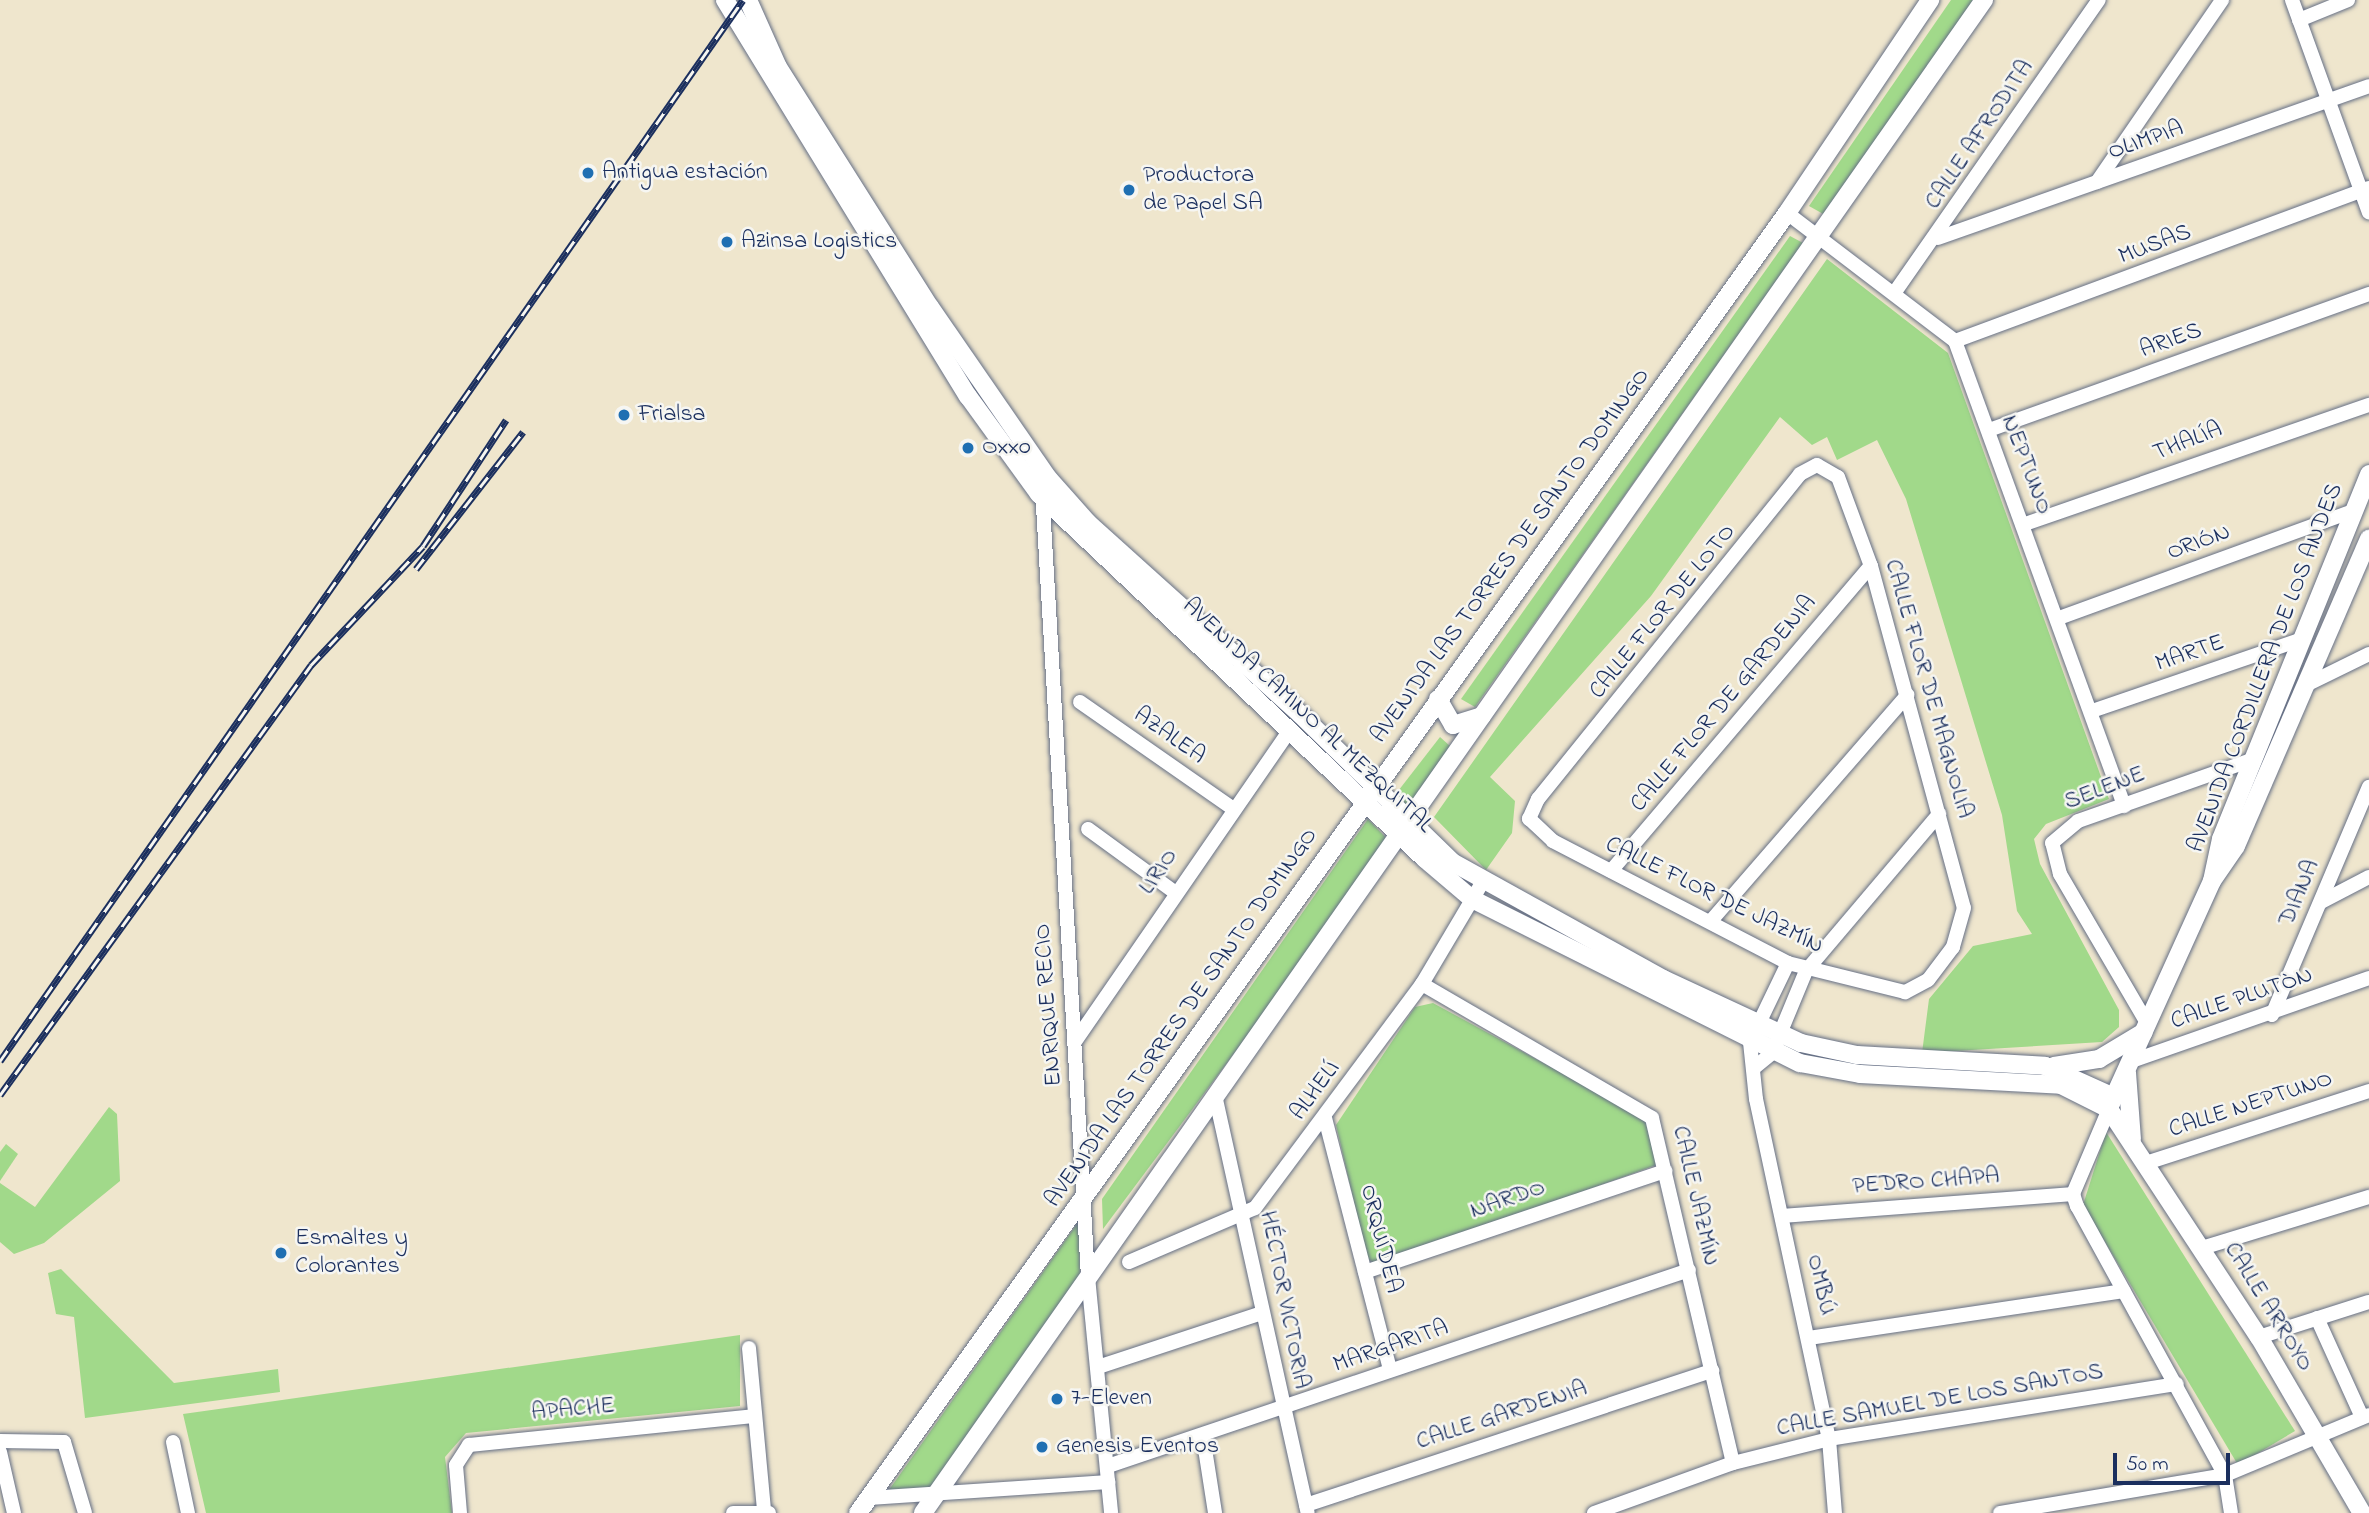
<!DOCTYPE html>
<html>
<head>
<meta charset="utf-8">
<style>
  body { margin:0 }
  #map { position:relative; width:2369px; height:1513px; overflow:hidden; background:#efe6cd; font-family:"Indie Flower",sans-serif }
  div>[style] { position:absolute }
  .green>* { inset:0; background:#a1d98a }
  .roads { filter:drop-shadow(0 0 2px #656f85) drop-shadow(0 0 2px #656f85) }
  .minor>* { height:14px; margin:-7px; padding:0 7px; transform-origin:7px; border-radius:7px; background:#fff }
  .tertiary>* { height:18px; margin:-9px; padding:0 9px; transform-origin:9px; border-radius:9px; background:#fff }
  .rail>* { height:7px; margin-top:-3.5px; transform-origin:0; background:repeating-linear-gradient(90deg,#f6f6f2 0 13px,#1b2f5e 0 26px); box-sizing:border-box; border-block:2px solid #1b2f5e }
  .dots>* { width:19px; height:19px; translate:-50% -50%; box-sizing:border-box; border:4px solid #f6f6f2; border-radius:50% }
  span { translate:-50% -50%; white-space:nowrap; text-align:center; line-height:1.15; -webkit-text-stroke:5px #f6f6f2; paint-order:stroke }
  .street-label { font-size:24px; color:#1b2f5e }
  .poi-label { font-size:24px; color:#1b2f5e }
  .left { translate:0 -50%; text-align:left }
  .scale { position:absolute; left:2113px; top:1453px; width:117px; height:32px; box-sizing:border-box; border:4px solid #1b2f5e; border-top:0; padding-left:9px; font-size:21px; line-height:24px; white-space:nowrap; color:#1b2f5e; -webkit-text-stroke:5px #f6f6f2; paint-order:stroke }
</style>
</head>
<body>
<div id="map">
  <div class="green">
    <i style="clip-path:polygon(1951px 0,1979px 0,1825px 215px,1809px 206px)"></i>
    <i style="clip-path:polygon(1790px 236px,1803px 243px,1475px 707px,1461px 699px)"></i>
    <i style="clip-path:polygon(1827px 259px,1948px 353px,2109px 799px,2046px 824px,2034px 839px,2040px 864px,2119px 1010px,2119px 1027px,2102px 1042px,1922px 1053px,1929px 999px,1973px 946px,2032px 934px,2017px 911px,2002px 815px,1906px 499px,1877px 440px,1837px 460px,1827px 437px,1812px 445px,1780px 417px,1651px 596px,1490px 777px,1515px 801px,1512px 833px,1486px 870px,1434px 817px)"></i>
    <i style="clip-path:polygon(1440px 737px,1450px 746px,1406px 809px,1395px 795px)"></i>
    <i style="clip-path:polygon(1368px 819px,1391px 843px,1103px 1229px,1102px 1199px)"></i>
    <i style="clip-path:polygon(1433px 1003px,1641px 1116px,1651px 1128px,1659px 1164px,1377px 1266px,1367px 1258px,1336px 1125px,1415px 1007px)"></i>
    <i style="clip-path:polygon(109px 1107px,117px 1114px,120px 1181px,44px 1243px,14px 1254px,0 1242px,0 1183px,35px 1207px)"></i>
    <i style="clip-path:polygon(2106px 1132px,2295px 1431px,2238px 1465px,2083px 1205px)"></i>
    <i style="clip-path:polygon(6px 1144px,18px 1154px,0 1181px,0 1152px)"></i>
    <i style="clip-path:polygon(1079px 1221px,1080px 1278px,931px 1494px,884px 1497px)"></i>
    <i style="clip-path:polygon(61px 1269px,174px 1383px,278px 1369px,280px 1392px,85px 1418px,74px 1317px,56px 1314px,48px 1273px)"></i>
    <i style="clip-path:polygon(740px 1335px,740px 1406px,466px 1433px,445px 1457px,452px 1513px,206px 1513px,183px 1414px)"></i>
  </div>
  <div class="roads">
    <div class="minor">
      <i style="left:2292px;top:0;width:226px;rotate:70.1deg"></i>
      <i style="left:2299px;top:20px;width:53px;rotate:-22.2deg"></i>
      <i style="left:2097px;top:182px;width:221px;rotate:-55.5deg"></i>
      <i style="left:1787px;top:213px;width:211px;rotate:37.3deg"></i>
      <i style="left:1955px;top:341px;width:495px;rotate:70deg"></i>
      <i style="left:1938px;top:238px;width:457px;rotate:-19.4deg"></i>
      <i style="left:1895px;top:292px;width:356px;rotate:-55.1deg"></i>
      <i style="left:1955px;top:341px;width:441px;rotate:-20.3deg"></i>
      <i style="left:1989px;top:430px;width:404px;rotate:-19.7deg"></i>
      <i style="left:1817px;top:465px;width:24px;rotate:30deg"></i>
      <i style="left:1838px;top:477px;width:95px;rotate:69.7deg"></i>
      <i style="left:1871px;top:566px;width:354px;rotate:74.8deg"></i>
      <i style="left:1964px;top:908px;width:41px;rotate:105.8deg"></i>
      <i style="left:1953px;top:947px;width:41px;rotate:127.1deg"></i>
      <i style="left:1928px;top:980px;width:26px;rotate:152deg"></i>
      <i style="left:1905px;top:992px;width:121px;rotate:-166.1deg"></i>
      <i style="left:1788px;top:963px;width:265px;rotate:-152.6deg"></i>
      <i style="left:1553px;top:841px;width:33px;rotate:-137deg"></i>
      <i style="left:1529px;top:819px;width:22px;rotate:-66deg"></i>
      <i style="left:1538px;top:799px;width:417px;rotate:-51.1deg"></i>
      <i style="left:1800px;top:474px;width:19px;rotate:-28deg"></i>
      <i style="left:1042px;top:489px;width:789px;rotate:86.66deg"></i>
      <i style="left:1088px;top:1277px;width:237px;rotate:84.4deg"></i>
      <i style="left:2025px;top:524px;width:364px;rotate:-19.1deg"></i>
      <i style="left:2059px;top:618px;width:315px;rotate:-20deg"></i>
      <i style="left:2306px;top:685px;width:70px;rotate:-26.2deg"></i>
      <i style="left:1080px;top:702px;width:185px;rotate:34.9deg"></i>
      <i style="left:2092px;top:711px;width:222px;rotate:-18.9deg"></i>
      <i style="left:1088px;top:829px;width:105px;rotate:36.1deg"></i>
      <i style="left:1611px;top:871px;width:401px;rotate:-49.6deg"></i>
      <i style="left:2321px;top:902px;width:54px;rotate:-27.5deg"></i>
      <i style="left:1710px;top:922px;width:301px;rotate:-49deg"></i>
      <i style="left:1788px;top:963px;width:88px;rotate:115.7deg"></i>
      <i style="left:1750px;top:1042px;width:57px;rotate:84deg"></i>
      <i style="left:1756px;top:1099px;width:348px;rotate:77.9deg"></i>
      <i style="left:1829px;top:1439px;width:74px;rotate:85.4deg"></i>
      <i style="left:1422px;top:984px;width:266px;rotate:30.2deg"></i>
      <i style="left:1652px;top:1118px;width:354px;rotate:76.8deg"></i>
      <i style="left:2272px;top:1015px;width:248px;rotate:-67deg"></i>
      <i style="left:2147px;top:1023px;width:173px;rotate:-120.3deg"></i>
      <i style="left:2060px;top:874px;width:32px;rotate:-104deg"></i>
      <i style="left:2052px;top:843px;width:34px;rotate:-40deg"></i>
      <i style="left:2078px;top:821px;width:187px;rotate:-19.4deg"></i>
      <i style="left:1074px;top:1043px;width:379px;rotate:-55.4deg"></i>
      <i style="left:2129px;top:1062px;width:254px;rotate:-19.3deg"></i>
      <i style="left:1755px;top:1067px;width:22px;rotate:-39deg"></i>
      <i style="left:1772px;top:1053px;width:89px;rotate:-67.5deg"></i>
      <i style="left:1806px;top:971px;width:206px;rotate:-49.7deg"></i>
      <i style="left:1215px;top:1095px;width:428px;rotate:77.5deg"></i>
      <i style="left:2109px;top:1109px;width:92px;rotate:113deg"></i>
      <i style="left:2073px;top:1194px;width:13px;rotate:72deg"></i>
      <i style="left:2077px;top:1206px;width:307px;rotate:61.2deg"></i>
      <i style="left:2225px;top:1475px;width:38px;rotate:81deg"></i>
      <i style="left:1325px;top:1118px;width:260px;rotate:75.5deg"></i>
      <i style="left:2146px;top:1163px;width:234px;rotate:-17.9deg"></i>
      <i style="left:1782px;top:1216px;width:292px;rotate:-4.3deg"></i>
      <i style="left:2202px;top:1248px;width:175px;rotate:-17deg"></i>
      <i style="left:1129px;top:1262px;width:137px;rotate:-23.2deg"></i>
      <i style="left:1255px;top:1208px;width:279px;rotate:-53.3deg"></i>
      <i style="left:1422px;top:984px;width:117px;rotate:-59.3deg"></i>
      <i style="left:1365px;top:1272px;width:317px;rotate:-18.6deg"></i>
      <i style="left:2317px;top:1318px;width:109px;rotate:65.6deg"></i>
      <i style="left:2259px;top:1337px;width:115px;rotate:-17.7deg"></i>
      <i style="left:1809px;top:1338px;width:318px;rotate:-8.5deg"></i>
      <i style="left:749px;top:1348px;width:163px;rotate:84.7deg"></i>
      <i style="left:1098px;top:1367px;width:173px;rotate:-18.2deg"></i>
      <i style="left:1203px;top:1436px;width:78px;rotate:81.1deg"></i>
      <i style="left:0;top:1441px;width:64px;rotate:0.9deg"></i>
      <i style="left:64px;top:1442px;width:74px;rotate:73.5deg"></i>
      <i style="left:173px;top:1442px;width:73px;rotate:78.1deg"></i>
      <i style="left:0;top:1452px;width:63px;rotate:77.1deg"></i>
      <i style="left:1108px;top:1466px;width:613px;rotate:-18.64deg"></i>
      <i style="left:869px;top:1498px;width:240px;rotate:-3.8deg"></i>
      <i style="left:1306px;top:1505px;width:428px;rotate:-18.3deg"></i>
      <i style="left:460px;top:1513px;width:48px;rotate:-94.8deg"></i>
      <i style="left:456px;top:1465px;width:24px;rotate:-57deg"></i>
      <i style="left:469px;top:1445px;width:286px;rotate:-5.8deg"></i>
      <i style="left:733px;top:1513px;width:36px"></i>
      <i style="left:1594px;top:1513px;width:148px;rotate:-19.8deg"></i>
      <i style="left:1733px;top:1463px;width:99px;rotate:-14deg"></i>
      <i style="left:1829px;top:1439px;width:352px;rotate:-9deg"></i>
      <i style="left:2000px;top:1513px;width:228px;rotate:-9.6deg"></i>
      <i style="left:2225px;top:1475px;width:156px;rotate:-22.6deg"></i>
    </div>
    <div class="tertiary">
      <i style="left:725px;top:0;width:465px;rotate:58.5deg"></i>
      <i style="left:968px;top:396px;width:121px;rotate:54.1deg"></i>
      <i style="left:1039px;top:494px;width:531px;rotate:43.4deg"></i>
      <i style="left:1425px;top:859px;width:62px;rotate:40.4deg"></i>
      <i style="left:1472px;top:899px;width:367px;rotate:26.6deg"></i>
      <i style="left:1800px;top:1063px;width:61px;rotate:10.4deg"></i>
      <i style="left:1860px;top:1074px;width:201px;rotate:3.1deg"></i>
      <i style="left:2061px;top:1085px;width:54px;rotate:26.6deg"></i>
      <i style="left:2109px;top:1109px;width:273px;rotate:56.7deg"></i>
      <i style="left:2259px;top:1337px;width:204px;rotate:59.7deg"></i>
      <i style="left:748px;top:0;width:73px;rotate:65.9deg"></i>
      <i style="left:778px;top:67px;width:284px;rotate:57.7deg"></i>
      <i style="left:930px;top:307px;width:208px;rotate:55.4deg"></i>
      <i style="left:1048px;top:478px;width:60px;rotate:48.4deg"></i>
      <i style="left:1088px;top:523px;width:285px;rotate:42deg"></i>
      <i style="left:1300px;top:714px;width:212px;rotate:44.2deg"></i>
      <i style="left:1452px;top:862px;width:241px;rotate:29deg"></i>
      <i style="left:1663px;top:979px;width:152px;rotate:24.9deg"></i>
      <i style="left:1801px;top:1043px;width:57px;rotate:12.1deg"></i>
      <i style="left:1857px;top:1055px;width:188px;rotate:3.3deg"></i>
      <i style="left:2045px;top:1066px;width:76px;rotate:24.2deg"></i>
      <i style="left:1438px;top:699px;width:30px;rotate:60deg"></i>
      <i style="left:1453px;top:725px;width:30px;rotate:-17deg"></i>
      <i style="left:2212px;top:881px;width:43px;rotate:-77.9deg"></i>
      <i style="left:2221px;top:839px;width:394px;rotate:-67.9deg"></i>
      <i style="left:2054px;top:1066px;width:46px;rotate:-8.8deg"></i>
      <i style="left:2099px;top:1059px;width:52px;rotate:-31deg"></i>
      <i style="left:2127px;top:1073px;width:66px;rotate:85.7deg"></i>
      <i style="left:2109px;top:1108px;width:249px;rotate:-65.6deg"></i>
      <i style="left:2212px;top:881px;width:42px;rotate:-55.6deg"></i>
      <i style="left:2236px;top:846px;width:335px;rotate:-66.6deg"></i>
      <i style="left:858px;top:1513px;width:1598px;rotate:-54.45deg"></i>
      <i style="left:1787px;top:213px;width:257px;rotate:-56.1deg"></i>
      <i style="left:923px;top:1513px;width:1848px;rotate:-54.96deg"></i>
    </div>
  </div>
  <div class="rail">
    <i style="left:416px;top:569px;width:174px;rotate:-52deg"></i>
    <i style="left:0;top:1061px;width:1295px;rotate:-55deg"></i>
    <i style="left:0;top:1095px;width:531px;rotate:-54.12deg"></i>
    <i style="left:311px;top:665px;width:163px;rotate:-46.7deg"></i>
    <i style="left:423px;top:546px;width:151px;rotate:-56.6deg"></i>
  </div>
  <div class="dots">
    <i style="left:588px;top:173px;background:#1f6fb2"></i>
    <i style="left:1129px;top:190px;background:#1f6fb2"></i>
    <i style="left:727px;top:242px;background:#1f6fb2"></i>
    <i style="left:624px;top:415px;background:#1f6fb2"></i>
    <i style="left:968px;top:448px;background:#1f6fb2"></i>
    <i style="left:281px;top:1253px;background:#1f6fb2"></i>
    <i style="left:1057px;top:1399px;background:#1f6fb2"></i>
    <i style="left:1042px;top:1447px;background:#1f6fb2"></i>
  </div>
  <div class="street-label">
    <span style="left:1980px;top:135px;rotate:-56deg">CALLE AFRODITA</span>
    <span style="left:2146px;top:141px;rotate:-19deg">OLIMPIA</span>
    <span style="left:2155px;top:245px;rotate:-21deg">MUSAS</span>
    <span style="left:2171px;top:341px;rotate:-20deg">ARIES</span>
    <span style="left:2188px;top:442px;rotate:-21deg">THALÍA</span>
    <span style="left:2026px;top:465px;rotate:69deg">NEPTUNO</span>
    <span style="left:2199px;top:543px;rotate:-20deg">ORIÓN</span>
    <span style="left:1511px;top:556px;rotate:-54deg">AVENIDA LAS TORRES DE SANTO DOMINGO</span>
    <span style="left:1663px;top:612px;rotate:-51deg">CALLE FLOR DE LOTO</span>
    <span style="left:2190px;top:654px;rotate:-19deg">MARTE</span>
    <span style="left:2266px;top:668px;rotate:-69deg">AVENIDA CORDILLERA DE LOS ANDES</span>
    <span style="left:1928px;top:689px;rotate:74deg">CALLE FLOR DE MAGNOLIA</span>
    <span style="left:1724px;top:704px;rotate:-50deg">CALLE FLOR DE GARDENIA</span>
    <span style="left:1307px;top:716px;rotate:43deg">AVENIDA CAMINO AL MEZQUITAL</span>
    <span style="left:1169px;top:736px;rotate:35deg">AZALEA</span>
    <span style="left:2105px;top:789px;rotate:-21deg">SELENE</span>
    <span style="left:1159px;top:872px;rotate:-56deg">LIRIO</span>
    <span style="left:2300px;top:893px;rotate:-67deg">DIANA</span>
    <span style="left:1714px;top:896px;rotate:26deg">CALLE FLOR DE JAZMÍN</span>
    <span style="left:2242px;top:999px;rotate:-19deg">CALLE PLUTÒN</span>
    <span style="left:1049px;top:1005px;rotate:-94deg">ENRIQUE RECIO</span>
    <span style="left:1182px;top:1018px;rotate:-55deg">AVENIDA LAS TORRES DE SANTO DOMINGO</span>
    <span style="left:1316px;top:1091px;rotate:-54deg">ALHELÍ</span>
    <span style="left:2251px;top:1105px;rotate:-18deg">CALLE NEPTUNO</span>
    <span style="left:1926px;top:1182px;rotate:-4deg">PEDRO CHAPA</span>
    <span style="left:1695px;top:1196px;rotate:77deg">CALLE JAZMÍN</span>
    <span style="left:1508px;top:1200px;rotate:-19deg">NARDO</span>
    <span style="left:1380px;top:1239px;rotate:76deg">ORQUÍDEA</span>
    <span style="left:1820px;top:1285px;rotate:77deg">OMBÚ</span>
    <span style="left:1284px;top:1300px;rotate:79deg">HÉCTOR VICTORIA</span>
    <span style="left:2268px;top:1307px;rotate:58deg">CALLE ARROYO</span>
    <span style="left:1391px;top:1347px;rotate:-19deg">MARGARITA</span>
    <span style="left:1940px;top:1401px;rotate:-10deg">CALLE SAMUEL DE LOS SANTOS</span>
    <span style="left:573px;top:1410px;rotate:-5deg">APACHE</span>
    <span style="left:1502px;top:1416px;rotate:-18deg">CALLE GARDENIA</span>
  </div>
  <div class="poi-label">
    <span class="left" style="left:602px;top:173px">Antigua estación</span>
    <span class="left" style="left:1143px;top:190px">Productora<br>de Papel SA</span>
    <span class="left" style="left:741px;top:242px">Azinsa Logistics</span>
    <span class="left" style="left:638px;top:415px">Frialsa</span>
    <span class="left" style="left:982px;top:448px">Oxxo</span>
    <span class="left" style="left:295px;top:1253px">Esmaltes y<br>Colorantes</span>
    <span class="left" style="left:1071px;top:1399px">7-Eleven</span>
    <span class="left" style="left:1056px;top:1447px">Genesis Eventos</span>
  </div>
  <div class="scale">50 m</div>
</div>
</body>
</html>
